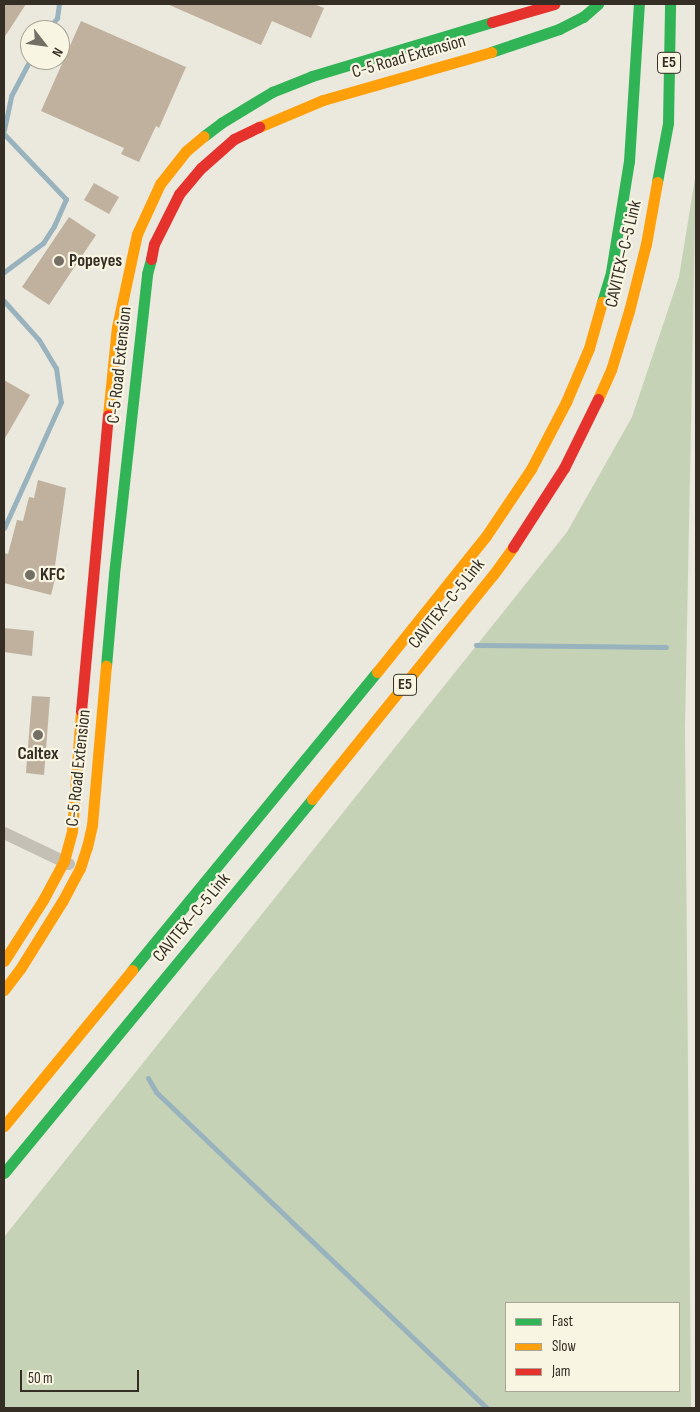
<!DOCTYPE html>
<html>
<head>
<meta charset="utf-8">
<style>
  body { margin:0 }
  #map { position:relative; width:700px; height:1412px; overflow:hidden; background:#ebe8dd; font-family:"Sofia Sans Condensed",sans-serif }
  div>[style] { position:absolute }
  .green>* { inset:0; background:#c6d2b6 }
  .stream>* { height:5px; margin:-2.5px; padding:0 2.5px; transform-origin:2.5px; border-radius:2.5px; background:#98b3bd }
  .building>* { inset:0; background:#bfb19e }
  .street>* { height:12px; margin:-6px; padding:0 6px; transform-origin:6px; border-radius:6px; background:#c4c0b6 }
  .fast>* { height:11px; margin:-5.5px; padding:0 5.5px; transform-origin:5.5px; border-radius:5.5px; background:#30b455 }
  .slow>* { height:11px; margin:-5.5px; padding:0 5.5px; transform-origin:5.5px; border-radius:5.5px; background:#ff9f0a }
  .jam>* { height:11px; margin:-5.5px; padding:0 5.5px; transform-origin:5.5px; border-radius:5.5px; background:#e5322d }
  .dots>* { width:14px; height:14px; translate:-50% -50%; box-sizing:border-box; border:2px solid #f9f5e3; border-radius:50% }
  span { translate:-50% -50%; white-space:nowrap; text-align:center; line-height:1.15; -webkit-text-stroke:4.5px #f9f5e3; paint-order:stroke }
  .shield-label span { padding:1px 4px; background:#f9f5e3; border:1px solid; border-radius:4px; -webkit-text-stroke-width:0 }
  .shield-label { font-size:16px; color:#342e25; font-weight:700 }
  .street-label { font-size:18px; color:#342e25 }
  .poi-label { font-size:18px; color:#342e25; font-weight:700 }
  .left { translate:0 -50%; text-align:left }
  .frame { position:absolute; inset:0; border:5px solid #342e25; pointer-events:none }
  .legend { position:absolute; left:505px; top:1302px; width:175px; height:90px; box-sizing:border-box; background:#f9f5e3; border:1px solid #aaa597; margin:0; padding:6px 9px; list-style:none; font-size:15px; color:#342e25 }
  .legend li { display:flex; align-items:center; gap:10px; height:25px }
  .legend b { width:25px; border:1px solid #aaa597 }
  .north { position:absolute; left:20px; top:20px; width:50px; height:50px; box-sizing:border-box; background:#f9f5e3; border:1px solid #aaa597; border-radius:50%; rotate:120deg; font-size:14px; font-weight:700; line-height:20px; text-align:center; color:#342e25 }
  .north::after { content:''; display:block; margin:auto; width:18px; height:22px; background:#746f65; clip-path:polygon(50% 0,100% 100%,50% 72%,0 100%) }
  .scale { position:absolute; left:20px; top:1370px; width:119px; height:22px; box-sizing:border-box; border:2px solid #342e25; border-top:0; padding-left:6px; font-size:15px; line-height:18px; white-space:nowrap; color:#342e25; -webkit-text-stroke:4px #f9f5e3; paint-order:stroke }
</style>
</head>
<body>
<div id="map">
  <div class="green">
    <i style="clip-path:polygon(evenodd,696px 172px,685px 728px,691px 1408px,4px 1408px,4px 1237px,567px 532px,632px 417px,679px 277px,696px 172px,506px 1303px,679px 1303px,679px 1391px,506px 1391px,506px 1303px)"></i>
  </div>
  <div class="stream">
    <i style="left:47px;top:30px;width:16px;rotate:-50deg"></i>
    <i style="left:57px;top:18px;width:14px;rotate:-82deg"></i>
    <i style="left:4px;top:130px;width:35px;rotate:-78deg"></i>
    <i style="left:11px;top:96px;width:41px;rotate:-62.2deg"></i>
    <i style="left:4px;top:134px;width:90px;rotate:46.4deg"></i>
    <i style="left:66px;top:199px;width:30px;rotate:114deg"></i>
    <i style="left:54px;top:226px;width:20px;rotate:123deg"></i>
    <i style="left:43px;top:243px;width:49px;rotate:143.4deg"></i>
    <i style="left:4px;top:301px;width:52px;rotate:48.1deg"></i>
    <i style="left:39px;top:340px;width:33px;rotate:59deg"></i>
    <i style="left:56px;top:368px;width:34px;rotate:82deg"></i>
    <i style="left:61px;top:402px;width:138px;rotate:114.3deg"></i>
    <i style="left:476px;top:645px;width:190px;rotate:0.6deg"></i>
    <i style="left:148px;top:1078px;width:16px;rotate:60deg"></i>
    <i style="left:156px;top:1092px;width:458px;rotate:43.7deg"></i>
  </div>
  <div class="building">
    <i style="clip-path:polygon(4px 4px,26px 4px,4px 38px)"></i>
    <i style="clip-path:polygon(167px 4px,314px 4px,324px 8px,311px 38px,272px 21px,261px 45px)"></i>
    <i style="clip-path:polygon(81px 21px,186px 67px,159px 128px,156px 126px,139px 162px,121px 154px,124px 148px,41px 111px)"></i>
    <i style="clip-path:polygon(94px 183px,119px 197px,109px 214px,84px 200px)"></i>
    <i style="clip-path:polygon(69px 217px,96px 235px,49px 305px,22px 287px)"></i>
    <i style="clip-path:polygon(4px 380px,30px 395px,4px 440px)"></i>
    <i style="clip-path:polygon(38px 480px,66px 488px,55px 566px,58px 567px,51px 595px,4px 583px,4px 553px,8px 554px,17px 520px,23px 521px,29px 497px,34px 498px)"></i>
    <i style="clip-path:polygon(4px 628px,34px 631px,32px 656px,4px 652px)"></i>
    <i style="clip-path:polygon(32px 696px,50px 697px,44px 775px,26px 773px)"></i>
  </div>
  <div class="street">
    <i style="left:4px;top:833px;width:72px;rotate:25.5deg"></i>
  </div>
  <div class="fast">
    <i style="left:491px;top:52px;width:72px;rotate:-18.7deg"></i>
    <i style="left:559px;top:29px;width:27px;rotate:-27deg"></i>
    <i style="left:583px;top:17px;width:20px;rotate:-41deg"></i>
    <i style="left:204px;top:136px;width:21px;rotate:-37deg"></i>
    <i style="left:221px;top:123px;width:60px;rotate:-31.3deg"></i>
    <i style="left:272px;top:92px;width:43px;rotate:-21.8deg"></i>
    <i style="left:312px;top:76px;width:188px;rotate:-16.7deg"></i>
    <i style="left:657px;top:182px;width:60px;rotate:-79.4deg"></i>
    <i style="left:668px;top:123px;width:119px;rotate:-89deg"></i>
    <i style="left:602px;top:302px;width:31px;rotate:-73deg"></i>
    <i style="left:611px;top:272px;width:112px;rotate:-80.8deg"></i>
    <i style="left:629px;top:161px;width:157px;rotate:-86.4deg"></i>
    <i style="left:106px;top:666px;width:92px;rotate:-85deg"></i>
    <i style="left:114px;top:574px;width:302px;rotate:-83.7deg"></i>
    <i style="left:147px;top:274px;width:16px;rotate:-75deg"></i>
    <i style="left:132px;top:970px;width:386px;rotate:-50.6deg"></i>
    <i style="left:4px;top:1173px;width:484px;rotate:-50.5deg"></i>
  </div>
  <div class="slow">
    <i style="left:259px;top:127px;width:69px;rotate:-22.9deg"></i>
    <i style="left:323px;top:100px;width:175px;rotate:-15.9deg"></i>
    <i style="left:598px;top:399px;width:32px;rotate:-66deg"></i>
    <i style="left:611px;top:370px;width:62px;rotate:-73deg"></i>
    <i style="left:629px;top:311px;width:69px;rotate:-75.8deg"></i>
    <i style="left:646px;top:244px;width:63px;rotate:-79.9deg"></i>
    <i style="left:108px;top:415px;width:88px;rotate:-84.2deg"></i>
    <i style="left:117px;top:327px;width:95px;rotate:-77.9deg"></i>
    <i style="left:137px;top:234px;width:55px;rotate:-65.3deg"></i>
    <i style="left:160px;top:184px;width:42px;rotate:-51.8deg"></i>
    <i style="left:186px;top:151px;width:23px;rotate:-40deg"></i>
    <i style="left:377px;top:672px;width:174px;rotate:-51.3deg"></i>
    <i style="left:486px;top:536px;width:81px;rotate:-56.1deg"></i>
    <i style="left:531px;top:469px;width:76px;rotate:-62.4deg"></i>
    <i style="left:566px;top:402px;width:59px;rotate:-66.9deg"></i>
    <i style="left:589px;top:348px;width:48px;rotate:-74.2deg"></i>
    <i style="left:312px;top:799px;width:288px;rotate:-51.1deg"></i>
    <i style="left:493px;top:575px;width:34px;rotate:-54deg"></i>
    <i style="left:4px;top:961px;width:72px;rotate:-57.4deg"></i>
    <i style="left:43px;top:900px;width:44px;rotate:-61.7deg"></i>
    <i style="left:64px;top:861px;width:31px;rotate:-75deg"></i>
    <i style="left:72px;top:831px;width:120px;rotate:-85.7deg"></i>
    <i style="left:4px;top:990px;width:26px;rotate:-53deg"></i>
    <i style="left:20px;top:969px;width:81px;rotate:-58.1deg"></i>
    <i style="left:63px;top:900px;width:36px;rotate:-62deg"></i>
    <i style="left:80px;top:868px;width:22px;rotate:-72deg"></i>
    <i style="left:87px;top:847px;width:23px;rotate:-77deg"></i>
    <i style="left:92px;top:825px;width:160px;rotate:-85deg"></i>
    <i style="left:4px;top:1126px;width:202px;rotate:-50.6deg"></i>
  </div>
  <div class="jam">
    <i style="left:492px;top:22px;width:65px;rotate:-16.2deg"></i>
    <i style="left:151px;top:259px;width:15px;rotate:-79deg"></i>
    <i style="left:154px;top:244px;width:56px;rotate:-63.4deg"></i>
    <i style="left:179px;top:194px;width:34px;rotate:-50deg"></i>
    <i style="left:201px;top:168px;width:44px;rotate:-41.3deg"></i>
    <i style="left:234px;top:139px;width:28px;rotate:-26deg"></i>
    <i style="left:513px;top:547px;width:94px;rotate:-57.2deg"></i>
    <i style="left:564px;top:468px;width:77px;rotate:-63.8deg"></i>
    <i style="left:81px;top:711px;width:297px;rotate:-84.8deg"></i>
  </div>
  <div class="dots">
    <i style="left:59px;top:261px;background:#746f65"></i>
    <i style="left:30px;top:575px;background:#746f65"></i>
    <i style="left:38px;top:735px;background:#746f65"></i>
  </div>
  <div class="shield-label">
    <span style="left:669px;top:63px">E5</span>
    <span style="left:405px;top:685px">E5</span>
  </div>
  <div class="street-label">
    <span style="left:409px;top:57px;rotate:-16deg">C-5 Road Extension</span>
    <span style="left:624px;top:254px;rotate:-77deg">CAVITEX–C-5 Link</span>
    <span style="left:120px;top:365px;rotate:-84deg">C-5 Road Extension</span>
    <span style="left:447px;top:604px;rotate:-51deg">CAVITEX–C-5 Link</span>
    <span style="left:79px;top:768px;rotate:-84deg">C-5 Road Extension</span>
    <span style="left:192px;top:918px;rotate:-50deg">CAVITEX–C-5 Link</span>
  </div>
  <div class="poi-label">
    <span class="left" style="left:69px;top:261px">Popeyes</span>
    <span class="left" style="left:40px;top:575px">KFC</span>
    <span style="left:38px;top:754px">Caltex</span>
  </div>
  <div class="frame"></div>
  <ul class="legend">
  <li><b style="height:6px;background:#30b455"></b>Fast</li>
  <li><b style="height:6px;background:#ff9f0a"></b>Slow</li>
  <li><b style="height:6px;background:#e5322d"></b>Jam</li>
  </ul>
  <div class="north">N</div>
  <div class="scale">50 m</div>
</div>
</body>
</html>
